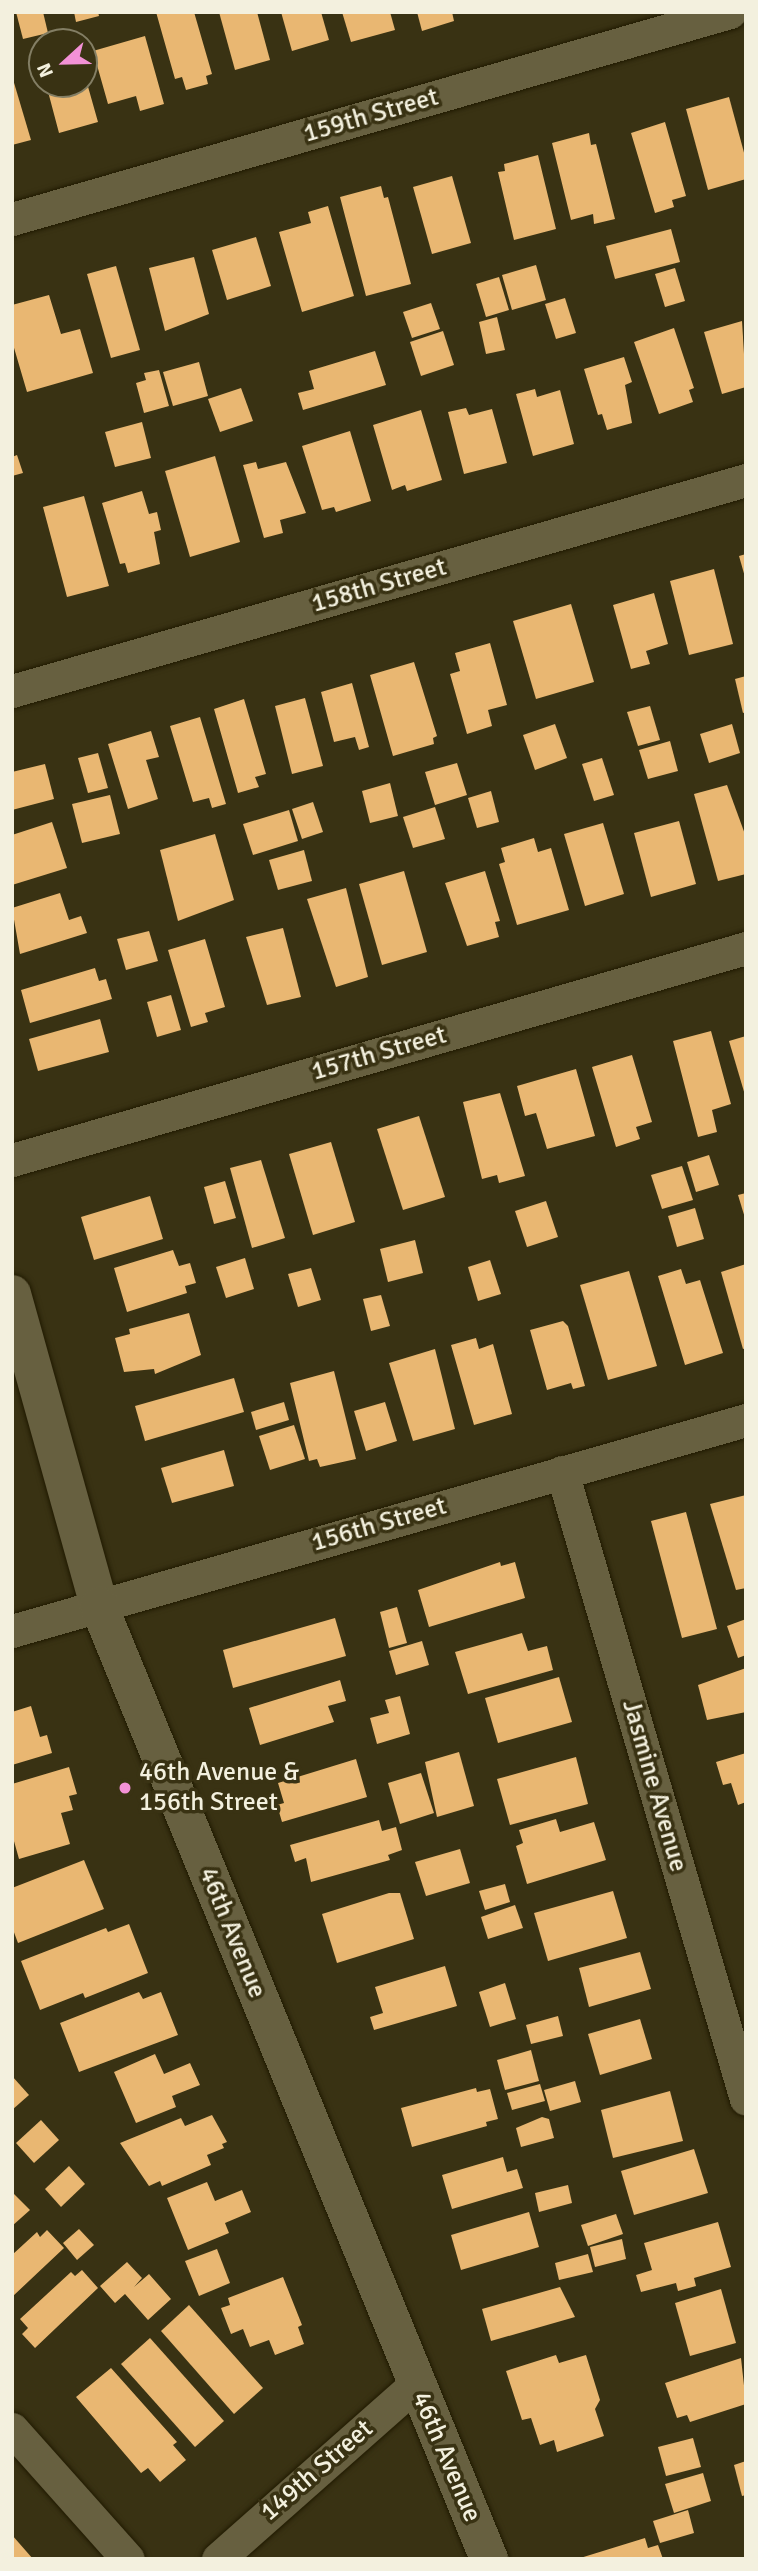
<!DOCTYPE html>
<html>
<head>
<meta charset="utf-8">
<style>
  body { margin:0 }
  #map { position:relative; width:758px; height:2571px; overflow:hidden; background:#393213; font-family:Signika,sans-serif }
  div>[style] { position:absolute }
  .building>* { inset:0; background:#e9b772 }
  .roads { filter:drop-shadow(0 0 2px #201a00) drop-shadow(0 0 2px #201a00) }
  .street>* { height:33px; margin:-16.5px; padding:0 16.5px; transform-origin:16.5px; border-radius:16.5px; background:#676040 }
  .secondary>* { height:38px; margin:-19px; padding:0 19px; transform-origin:19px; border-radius:19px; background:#676040 }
  .dots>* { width:19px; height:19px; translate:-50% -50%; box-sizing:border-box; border:4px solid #393213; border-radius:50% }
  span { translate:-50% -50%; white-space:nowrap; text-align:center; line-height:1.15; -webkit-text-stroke:7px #393213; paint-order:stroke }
  .street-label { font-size:26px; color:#f3f0de }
  .poi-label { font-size:26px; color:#f3f0de }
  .left { translate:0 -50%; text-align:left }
  .frame { position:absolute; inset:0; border:14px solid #f3f0de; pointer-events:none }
  .north { position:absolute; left:28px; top:28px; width:70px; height:70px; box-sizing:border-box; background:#393213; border:2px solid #837e64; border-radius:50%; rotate:248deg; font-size:19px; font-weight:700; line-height:28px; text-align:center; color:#f3f0de }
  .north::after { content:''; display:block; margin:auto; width:24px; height:32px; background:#f391d6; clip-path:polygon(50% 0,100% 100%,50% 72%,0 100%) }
</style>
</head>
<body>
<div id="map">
  <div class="building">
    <i style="clip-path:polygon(16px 12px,43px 12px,48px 33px,23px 39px)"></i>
    <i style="clip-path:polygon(74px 12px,98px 12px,99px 16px,76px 22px)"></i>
    <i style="clip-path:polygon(156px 12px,194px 12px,212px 74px,206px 76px,208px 84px,186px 90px,182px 77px,175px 79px)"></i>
    <i style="clip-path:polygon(219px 12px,257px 12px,270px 60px,235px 70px)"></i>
    <i style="clip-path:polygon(281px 12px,321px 12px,329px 40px,292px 51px)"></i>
    <i style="clip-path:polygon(342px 12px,390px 12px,395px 30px,351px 42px)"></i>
    <i style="clip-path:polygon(417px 12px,452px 12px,454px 21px,422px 31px)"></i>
    <i style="clip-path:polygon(145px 36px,164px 104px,140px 111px,136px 96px,108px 104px,93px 51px)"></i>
    <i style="clip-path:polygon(12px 76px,31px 140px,12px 145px)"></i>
    <i style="clip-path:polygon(85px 76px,98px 122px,59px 133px,46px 84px,84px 84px)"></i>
    <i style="clip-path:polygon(729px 97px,746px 160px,746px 179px,708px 190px,686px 109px)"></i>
    <i style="clip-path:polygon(665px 122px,686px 196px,672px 200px,674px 207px,655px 213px,631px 133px)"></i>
    <i style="clip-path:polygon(589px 133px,591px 145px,596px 144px,615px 219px,594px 224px,593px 214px,571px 220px,552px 143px)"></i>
    <i style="clip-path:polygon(538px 155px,556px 229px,514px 240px,498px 172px,505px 171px,504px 164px)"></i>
    <i style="clip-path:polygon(452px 176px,471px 243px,432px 254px,413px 187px)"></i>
    <i style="clip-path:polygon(381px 186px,384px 198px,388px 197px,411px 284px,366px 296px,340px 197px)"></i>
    <i style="clip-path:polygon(328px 206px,354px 296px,302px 312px,279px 232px,311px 223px,308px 212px)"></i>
    <i style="clip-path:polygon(671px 229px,680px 262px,615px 279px,606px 246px)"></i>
    <i style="clip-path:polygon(256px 237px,271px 286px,227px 300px,212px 250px)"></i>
    <i style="clip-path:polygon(194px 257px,209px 314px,165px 331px,149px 268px)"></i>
    <i style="clip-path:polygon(536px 265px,546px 300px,512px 310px,502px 275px)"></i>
    <i style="clip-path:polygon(116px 266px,140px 350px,111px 358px,87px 274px)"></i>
    <i style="clip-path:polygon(675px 268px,685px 301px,665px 307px,655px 274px)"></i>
    <i style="clip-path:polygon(499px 277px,509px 310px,486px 317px,476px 284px)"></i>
    <i style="clip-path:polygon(49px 295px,61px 334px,80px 329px,93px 373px,27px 392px,12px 341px,12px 305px)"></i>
    <i style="clip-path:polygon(565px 298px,576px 333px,556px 339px,545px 304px)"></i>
    <i style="clip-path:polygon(431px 303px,440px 329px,412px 338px,403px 312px)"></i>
    <i style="clip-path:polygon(497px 317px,505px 350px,486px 354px,479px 322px)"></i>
    <i style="clip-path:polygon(742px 321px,746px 387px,722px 394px,704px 332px)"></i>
    <i style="clip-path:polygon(674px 328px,694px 388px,689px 390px,693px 402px,659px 414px,634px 342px)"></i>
    <i style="clip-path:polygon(443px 331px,454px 365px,421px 376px,410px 342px)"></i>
    <i style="clip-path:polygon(375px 351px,386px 385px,303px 410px,298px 393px,314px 389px,309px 371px)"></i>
    <i style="clip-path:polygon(624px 357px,632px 382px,625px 385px,632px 423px,607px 430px,602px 414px,598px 415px,584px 369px)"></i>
    <i style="clip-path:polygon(199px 362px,208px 396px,173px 406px,163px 372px)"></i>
    <i style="clip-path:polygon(159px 370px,169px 406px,144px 413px,136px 383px,146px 380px,144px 373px)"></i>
    <i style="clip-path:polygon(241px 388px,253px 421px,220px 432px,208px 399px)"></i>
    <i style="clip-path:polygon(535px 389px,537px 397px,560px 390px,574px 444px,533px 456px,516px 394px)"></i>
    <i style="clip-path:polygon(466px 408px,469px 415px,492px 409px,507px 463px,464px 474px,448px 412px)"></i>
    <i style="clip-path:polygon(421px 410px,442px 480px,407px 491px,405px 485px,392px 490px,373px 425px)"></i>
    <i style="clip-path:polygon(142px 422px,151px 458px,115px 467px,105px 432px)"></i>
    <i style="clip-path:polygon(350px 431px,371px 501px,336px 512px,334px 507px,322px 510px,302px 446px)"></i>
    <i style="clip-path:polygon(17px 455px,23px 473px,12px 476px,12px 457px)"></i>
    <i style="clip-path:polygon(215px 456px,240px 542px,190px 557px,165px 471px)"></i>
    <i style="clip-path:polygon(256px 462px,258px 469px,286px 462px,306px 513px,280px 520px,283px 533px,264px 538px,243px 465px)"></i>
    <i style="clip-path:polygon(142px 491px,149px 514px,157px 512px,161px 530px,154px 532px,160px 564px,128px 573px,125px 563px,120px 564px,102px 503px)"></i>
    <i style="clip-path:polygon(84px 496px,109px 586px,67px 597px,43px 507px)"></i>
    <i style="clip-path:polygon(746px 554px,746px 577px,745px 577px,739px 556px)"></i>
    <i style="clip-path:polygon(714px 569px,733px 644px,689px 655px,670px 581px)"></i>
    <i style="clip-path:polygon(654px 593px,668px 644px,646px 651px,650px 664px,631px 669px,613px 605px)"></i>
    <i style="clip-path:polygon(571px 604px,594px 682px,536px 699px,513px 621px)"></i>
    <i style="clip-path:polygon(490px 643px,507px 705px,488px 710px,492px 726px,467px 734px,450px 674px,460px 671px,455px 653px)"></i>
    <i style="clip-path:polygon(414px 662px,437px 736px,433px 738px,434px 744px,393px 756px,370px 675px)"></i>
    <i style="clip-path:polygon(746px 676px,746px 712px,743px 713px,735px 679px)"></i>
    <i style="clip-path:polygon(352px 683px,369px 747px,359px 750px,355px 737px,334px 742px,321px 692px)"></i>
    <i style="clip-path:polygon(305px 698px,323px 766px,292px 774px,275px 706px)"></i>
    <i style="clip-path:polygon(244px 699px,266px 774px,255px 777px,259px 787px,238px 793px,214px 709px)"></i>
    <i style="clip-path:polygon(650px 706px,660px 740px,638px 746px,627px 712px)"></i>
    <i style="clip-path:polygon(200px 717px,226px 804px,212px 808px,209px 798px,193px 802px,170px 726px)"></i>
    <i style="clip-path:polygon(555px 724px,567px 758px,535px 770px,523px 735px)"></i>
    <i style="clip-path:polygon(732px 724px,740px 753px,709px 763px,700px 734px)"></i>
    <i style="clip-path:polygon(151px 731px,159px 757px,146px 760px,158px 799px,128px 809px,108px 744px)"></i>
    <i style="clip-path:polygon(670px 741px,678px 771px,648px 779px,639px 750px)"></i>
    <i style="clip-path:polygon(98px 753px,108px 788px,88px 793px,78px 758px)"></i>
    <i style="clip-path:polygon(602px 758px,614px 795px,594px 801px,582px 764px)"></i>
    <i style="clip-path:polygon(457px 763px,467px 795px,435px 805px,425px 772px)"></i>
    <i style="clip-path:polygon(45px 764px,54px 799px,12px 810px,12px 772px)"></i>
    <i style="clip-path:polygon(390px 783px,398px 816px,370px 823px,362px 791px)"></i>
    <i style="clip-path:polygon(727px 785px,746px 837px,746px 874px,718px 881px,694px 794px)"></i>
    <i style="clip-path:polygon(491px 791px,499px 822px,477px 828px,468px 798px)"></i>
    <i style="clip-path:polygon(110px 795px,120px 834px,82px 843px,72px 804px)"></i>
    <i style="clip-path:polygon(313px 802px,323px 832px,302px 839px,292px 809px)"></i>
    <i style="clip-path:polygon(435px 807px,445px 839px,413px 848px,403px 817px)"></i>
    <i style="clip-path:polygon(289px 810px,298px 841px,253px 855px,243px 824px)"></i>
    <i style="clip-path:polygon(679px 821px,696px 884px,651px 897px,634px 833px)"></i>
    <i style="clip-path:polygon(52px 822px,67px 868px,12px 885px,12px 835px)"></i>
    <i style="clip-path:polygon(603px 823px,624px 894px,585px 906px,564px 834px)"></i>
    <i style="clip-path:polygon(215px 834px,234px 900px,178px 921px,160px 850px)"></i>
    <i style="clip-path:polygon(534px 838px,538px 852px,551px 848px,569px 910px,517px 925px,499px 864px,505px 862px,501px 848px)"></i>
    <i style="clip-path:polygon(304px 850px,312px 881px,278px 890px,269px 860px)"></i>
    <i style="clip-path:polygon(404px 871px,427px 952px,382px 965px,359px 884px)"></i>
    <i style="clip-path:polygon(485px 871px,500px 921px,495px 922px,499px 937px,467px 946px,445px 883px)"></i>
    <i style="clip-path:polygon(346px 888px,368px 977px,336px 987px,307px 899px)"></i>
    <i style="clip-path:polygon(60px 893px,69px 920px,81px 916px,87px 933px,20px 954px,12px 908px)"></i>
    <i style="clip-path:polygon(283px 928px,301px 997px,267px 1005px,246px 937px)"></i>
    <i style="clip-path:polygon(149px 931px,158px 961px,126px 970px,117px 939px)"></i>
    <i style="clip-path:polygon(205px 939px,225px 1007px,205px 1013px,208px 1022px,191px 1027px,168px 950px)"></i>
    <i style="clip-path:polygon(95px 968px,99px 981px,106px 979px,112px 999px,30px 1023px,21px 990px)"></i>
    <i style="clip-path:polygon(171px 995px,181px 1030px,157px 1037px,147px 1002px)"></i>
    <i style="clip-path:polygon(100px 1019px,109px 1052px,38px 1071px,29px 1039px)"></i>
    <i style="clip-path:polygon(711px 1031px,731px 1104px,712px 1110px,717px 1132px,698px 1137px,673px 1041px)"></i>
    <i style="clip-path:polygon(746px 1036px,746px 1095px,745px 1095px,729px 1041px)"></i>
    <i style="clip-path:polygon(632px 1055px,652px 1122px,636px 1127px,640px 1139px,616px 1147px,592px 1067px)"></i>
    <i style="clip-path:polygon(576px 1069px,595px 1136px,547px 1149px,536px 1113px,525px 1116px,517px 1086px)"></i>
    <i style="clip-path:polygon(500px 1093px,525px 1176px,499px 1183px,497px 1175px,482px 1179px,463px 1102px)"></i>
    <i style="clip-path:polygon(419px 1116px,445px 1197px,403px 1210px,377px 1129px)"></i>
    <i style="clip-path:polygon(331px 1142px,355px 1222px,313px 1235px,289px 1154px)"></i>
    <i style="clip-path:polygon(709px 1155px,719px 1185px,696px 1192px,687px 1162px)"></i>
    <i style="clip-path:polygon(261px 1160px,285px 1238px,252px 1248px,230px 1168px)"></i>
    <i style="clip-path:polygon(682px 1166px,693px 1200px,662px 1209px,651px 1175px)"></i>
    <i style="clip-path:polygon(225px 1181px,236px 1218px,214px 1224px,204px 1187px)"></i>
    <i style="clip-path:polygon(746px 1193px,746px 1218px,745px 1218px,738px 1195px)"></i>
    <i style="clip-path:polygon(150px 1196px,163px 1239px,94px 1260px,81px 1217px)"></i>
    <i style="clip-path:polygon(546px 1201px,558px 1237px,527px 1247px,515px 1211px)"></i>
    <i style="clip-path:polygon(695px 1208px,704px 1239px,677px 1247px,668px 1216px)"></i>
    <i style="clip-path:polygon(415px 1240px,423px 1273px,388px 1282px,380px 1249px)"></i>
    <i style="clip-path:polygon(173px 1250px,179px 1266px,190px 1263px,196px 1283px,185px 1286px,187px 1293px,127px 1312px,114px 1268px)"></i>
    <i style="clip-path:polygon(245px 1258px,254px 1289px,226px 1298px,216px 1267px)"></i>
    <i style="clip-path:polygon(490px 1260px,501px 1294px,478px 1301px,468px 1267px)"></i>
    <i style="clip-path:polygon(746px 1264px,746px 1348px,743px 1349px,721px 1272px)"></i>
    <i style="clip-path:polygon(311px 1268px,321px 1300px,298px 1307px,288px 1274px)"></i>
    <i style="clip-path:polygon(681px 1269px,686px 1284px,700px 1280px,723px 1353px,685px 1365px,658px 1276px)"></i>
    <i style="clip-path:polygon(629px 1271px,657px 1366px,608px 1380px,580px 1285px)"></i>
    <i style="clip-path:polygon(381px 1295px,390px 1326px,371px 1331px,363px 1299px)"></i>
    <i style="clip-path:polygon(189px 1313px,201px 1355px,155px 1374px,154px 1369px,124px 1372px,115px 1338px,130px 1334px,129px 1329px)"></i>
    <i style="clip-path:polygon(563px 1321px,568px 1326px,585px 1386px,573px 1389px,571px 1383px,547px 1390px,530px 1330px)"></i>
    <i style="clip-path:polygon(476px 1338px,479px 1349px,493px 1344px,512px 1414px,474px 1425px,451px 1345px)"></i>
    <i style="clip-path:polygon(435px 1349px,455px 1429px,413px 1441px,389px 1363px)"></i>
    <i style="clip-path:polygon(334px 1371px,356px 1459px,320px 1467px,317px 1459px,309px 1461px,290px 1383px)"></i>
    <i style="clip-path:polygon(234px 1378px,244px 1412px,145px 1441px,135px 1406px)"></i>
    <i style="clip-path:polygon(284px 1402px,289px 1420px,256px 1430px,251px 1412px)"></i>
    <i style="clip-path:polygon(385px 1402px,397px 1441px,366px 1451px,354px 1411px)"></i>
    <i style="clip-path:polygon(294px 1425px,305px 1459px,270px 1470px,259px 1436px)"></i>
    <i style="clip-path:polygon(224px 1450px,234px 1486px,172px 1503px,161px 1468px)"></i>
    <i style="clip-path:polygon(746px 1495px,746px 1588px,736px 1590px,710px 1504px)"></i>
    <i style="clip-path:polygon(686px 1512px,717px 1629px,682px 1638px,651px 1521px)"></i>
    <i style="clip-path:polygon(500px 1562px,501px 1566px,515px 1562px,525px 1598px,429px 1627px,418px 1590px)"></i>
    <i style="clip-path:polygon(397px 1607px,407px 1643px,389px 1648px,380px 1612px)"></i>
    <i style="clip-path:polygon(335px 1618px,346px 1656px,233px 1688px,223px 1650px)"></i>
    <i style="clip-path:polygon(746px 1619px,746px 1655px,738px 1658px,727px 1626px)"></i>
    <i style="clip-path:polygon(522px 1633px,528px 1651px,547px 1646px,553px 1670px,468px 1694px,455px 1652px)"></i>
    <i style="clip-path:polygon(422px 1641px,429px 1665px,396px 1675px,389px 1651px)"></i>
    <i style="clip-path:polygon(746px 1668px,746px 1712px,707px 1720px,698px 1685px)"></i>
    <i style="clip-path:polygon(559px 1677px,572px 1722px,498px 1743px,485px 1698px)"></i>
    <i style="clip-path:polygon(340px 1680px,346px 1701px,328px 1706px,334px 1722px,260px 1745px,249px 1708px)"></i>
    <i style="clip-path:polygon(400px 1696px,410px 1734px,377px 1744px,370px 1718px,389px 1713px,385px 1700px)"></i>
    <i style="clip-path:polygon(31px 1706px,40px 1737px,47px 1735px,52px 1753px,12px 1765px,12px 1712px)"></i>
    <i style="clip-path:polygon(459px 1752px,474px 1806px,437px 1817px,425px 1762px)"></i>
    <i style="clip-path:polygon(746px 1753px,746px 1802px,738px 1805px,731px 1783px,723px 1785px,716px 1762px)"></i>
    <i style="clip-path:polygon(576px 1757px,588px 1804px,510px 1825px,497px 1779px)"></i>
    <i style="clip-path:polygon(356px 1759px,367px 1797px,282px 1822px,277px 1805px,284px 1803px,278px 1783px)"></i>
    <i style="clip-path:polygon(69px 1767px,77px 1794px,69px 1796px,73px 1810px,61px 1813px,70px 1844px,19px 1859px,12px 1834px,12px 1784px)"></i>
    <i style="clip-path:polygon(421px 1773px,434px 1813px,400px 1824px,388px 1783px)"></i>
    <i style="clip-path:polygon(556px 1819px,560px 1832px,594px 1822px,606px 1860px,527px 1884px,516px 1846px,523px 1843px,519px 1830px)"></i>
    <i style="clip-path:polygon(379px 1820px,382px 1831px,396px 1827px,402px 1850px,388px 1855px,390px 1860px,311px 1882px,306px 1858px,295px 1862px,290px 1845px)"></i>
    <i style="clip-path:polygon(460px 1849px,470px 1883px,426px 1896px,415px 1862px)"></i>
    <i style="clip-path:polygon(84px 1860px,104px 1909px,18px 1943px,12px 1927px,12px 1888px)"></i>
    <i style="clip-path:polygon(505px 1884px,510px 1902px,485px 1910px,479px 1891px)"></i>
    <i style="clip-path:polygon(613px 1891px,627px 1938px,548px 1961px,534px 1913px)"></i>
    <i style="clip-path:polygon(389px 1893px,400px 1893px,414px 1939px,337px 1963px,322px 1914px)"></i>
    <i style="clip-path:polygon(515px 1905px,523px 1928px,488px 1939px,481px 1917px)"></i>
    <i style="clip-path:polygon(129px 1924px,148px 1973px,85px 1998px,83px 1993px,40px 2010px,21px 1961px,106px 1928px,108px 1932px)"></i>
    <i style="clip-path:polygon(640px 1952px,651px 1989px,589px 2007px,579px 1968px)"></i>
    <i style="clip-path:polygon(445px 1966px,457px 2006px,374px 2030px,370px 2017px,383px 2013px,375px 1987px)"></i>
    <i style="clip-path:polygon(505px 1983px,516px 2019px,490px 2027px,479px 1992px)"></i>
    <i style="clip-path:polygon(139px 1992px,143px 1999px,161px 1992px,178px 2035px,79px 2072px,60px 2023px)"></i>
    <i style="clip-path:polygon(558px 2016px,563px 2036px,531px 2044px,526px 2025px)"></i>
    <i style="clip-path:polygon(640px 2019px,652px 2059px,600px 2075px,588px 2034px)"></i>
    <i style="clip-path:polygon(531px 2050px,539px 2081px,505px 2090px,497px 2060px)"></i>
    <i style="clip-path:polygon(155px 2054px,164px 2074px,190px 2063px,200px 2085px,172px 2096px,176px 2107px,136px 2123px,114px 2072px)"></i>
    <i style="clip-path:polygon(12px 2076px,29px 2095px,12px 2110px)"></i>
    <i style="clip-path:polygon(575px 2081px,581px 2102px,550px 2111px,544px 2090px)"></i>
    <i style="clip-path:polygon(540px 2084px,545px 2101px,512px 2110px,507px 2093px)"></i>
    <i style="clip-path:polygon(476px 2088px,477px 2092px,490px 2089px,498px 2119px,486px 2122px,487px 2126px,412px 2147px,401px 2108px)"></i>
    <i style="clip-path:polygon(670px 2091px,683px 2141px,613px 2158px,601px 2110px)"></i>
    <i style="clip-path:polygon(212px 2115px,227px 2142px,222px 2144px,224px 2148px,207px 2155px,211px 2165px,162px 2186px,160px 2181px,149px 2186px,120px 2143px,181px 2118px,185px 2126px)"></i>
    <i style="clip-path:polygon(542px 2117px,549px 2119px,554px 2138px,521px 2147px,516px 2128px)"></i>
    <i style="clip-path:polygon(41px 2120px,59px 2140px,34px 2163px,16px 2143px)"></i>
    <i style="clip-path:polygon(694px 2149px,708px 2193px,634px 2215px,621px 2171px)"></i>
    <i style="clip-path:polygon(503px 2157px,507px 2172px,517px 2169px,523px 2188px,452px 2209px,442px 2175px)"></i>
    <i style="clip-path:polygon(69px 2166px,85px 2184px,61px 2207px,45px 2189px)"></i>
    <i style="clip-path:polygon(207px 2182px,215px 2201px,242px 2190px,251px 2212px,225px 2223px,229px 2233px,188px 2250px,167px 2198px)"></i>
    <i style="clip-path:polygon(568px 2185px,572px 2203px,539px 2212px,535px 2193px)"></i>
    <i style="clip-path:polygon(12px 2192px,30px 2210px,12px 2226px)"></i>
    <i style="clip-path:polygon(529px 2212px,539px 2247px,461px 2270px,451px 2235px)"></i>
    <i style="clip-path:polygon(616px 2214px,623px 2234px,588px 2246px,581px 2225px)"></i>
    <i style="clip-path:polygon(718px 2222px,731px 2267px,694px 2278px,696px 2286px,678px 2291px,676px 2283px,641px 2292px,636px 2275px,652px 2270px,644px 2243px)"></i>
    <i style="clip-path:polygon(79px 2229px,94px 2245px,77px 2260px,63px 2243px)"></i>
    <i style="clip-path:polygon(47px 2230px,64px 2248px,12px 2297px,12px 2255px,37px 2232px,40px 2237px)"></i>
    <i style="clip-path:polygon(622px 2239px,626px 2259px,595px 2267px,590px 2247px)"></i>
    <i style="clip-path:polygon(217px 2249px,230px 2283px,199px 2296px,185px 2261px)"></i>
    <i style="clip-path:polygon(588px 2254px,593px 2272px,559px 2280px,555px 2263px)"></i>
    <i style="clip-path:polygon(127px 2262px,142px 2278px,134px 2287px,149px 2274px,171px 2299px,148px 2320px,125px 2294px,115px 2303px,100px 2286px)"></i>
    <i style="clip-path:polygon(82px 2270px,98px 2288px,35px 2348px,22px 2334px,28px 2328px,20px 2319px,71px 2272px,75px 2276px)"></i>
    <i style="clip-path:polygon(283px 2277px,302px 2325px,298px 2327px,304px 2344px,275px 2355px,269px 2340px,250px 2347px,243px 2329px,231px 2334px,221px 2308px,230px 2305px,228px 2298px)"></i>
    <i style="clip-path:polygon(560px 2287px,575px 2317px,491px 2341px,482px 2309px)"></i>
    <i style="clip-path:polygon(721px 2289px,736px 2343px,690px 2356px,675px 2303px)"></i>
    <i style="clip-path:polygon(189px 2305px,263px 2388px,234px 2414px,161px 2331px)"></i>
    <i style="clip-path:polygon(150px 2338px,224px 2421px,195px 2447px,121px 2364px)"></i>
    <i style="clip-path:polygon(556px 2355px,559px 2363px,586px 2355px,600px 2400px,595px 2409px,604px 2436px,557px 2452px,554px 2440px,540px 2445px,531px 2418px,522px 2420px,506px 2371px)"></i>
    <i style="clip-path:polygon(741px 2358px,746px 2404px,690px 2422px,687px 2415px,677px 2418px,665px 2383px)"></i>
    <i style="clip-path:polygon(111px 2368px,177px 2442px,173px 2445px,186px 2460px,160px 2482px,148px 2468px,141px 2473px,76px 2397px)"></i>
    <i style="clip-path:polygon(693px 2438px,701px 2467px,666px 2476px,658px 2447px)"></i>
    <i style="clip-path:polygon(746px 2461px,746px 2495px,742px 2496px,734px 2465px)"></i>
    <i style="clip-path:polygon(703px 2473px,711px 2501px,674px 2513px,665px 2484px)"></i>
    <i style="clip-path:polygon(688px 2510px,694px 2533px,660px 2543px,653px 2521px)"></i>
    <i style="clip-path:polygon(12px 2535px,33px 2559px,12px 2559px)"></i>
    <i style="clip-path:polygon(645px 2538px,648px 2548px,658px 2545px,663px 2559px,577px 2559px)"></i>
  </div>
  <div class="roads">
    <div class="street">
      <i style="left:12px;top:219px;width:747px;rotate:-16.08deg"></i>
      <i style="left:12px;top:691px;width:764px;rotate:-16.04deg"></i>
      <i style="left:12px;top:1160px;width:764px;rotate:-16.11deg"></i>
      <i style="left:562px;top:1472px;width:653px;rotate:73.65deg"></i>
      <i style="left:12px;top:1631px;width:764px;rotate:-16.04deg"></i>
      <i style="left:12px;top:2429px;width:174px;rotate:48.3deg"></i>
      <i style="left:218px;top:2559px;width:264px;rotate:-41.5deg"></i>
    </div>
    <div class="secondary">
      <i style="left:12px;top:1294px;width:324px;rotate:74.4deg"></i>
      <i style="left:99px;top:1606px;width:1030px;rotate:67.74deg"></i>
    </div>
  </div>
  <div class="dots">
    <i style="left:125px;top:1788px;background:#f391d6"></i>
  </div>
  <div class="street-label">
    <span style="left:371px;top:116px;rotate:-16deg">159th Street</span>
    <span style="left:379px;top:586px;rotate:-16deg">158th Street</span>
    <span style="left:379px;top:1054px;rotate:-16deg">157th Street</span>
    <span style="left:379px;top:1525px;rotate:-16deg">156th Street</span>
    <span style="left:654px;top:1786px;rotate:74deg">Jasmine Avenue</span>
    <span style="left:232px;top:1933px;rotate:68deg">46th Avenue</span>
    <span style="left:446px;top:2457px;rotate:67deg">46th Avenue</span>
    <span style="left:317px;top:2471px;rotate:-41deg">149th Street</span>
  </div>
  <div class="poi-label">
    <span class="left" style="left:139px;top:1788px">46th Avenue &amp;<br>156th Street</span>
  </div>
  <div class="frame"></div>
  <div class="north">N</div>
</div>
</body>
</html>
